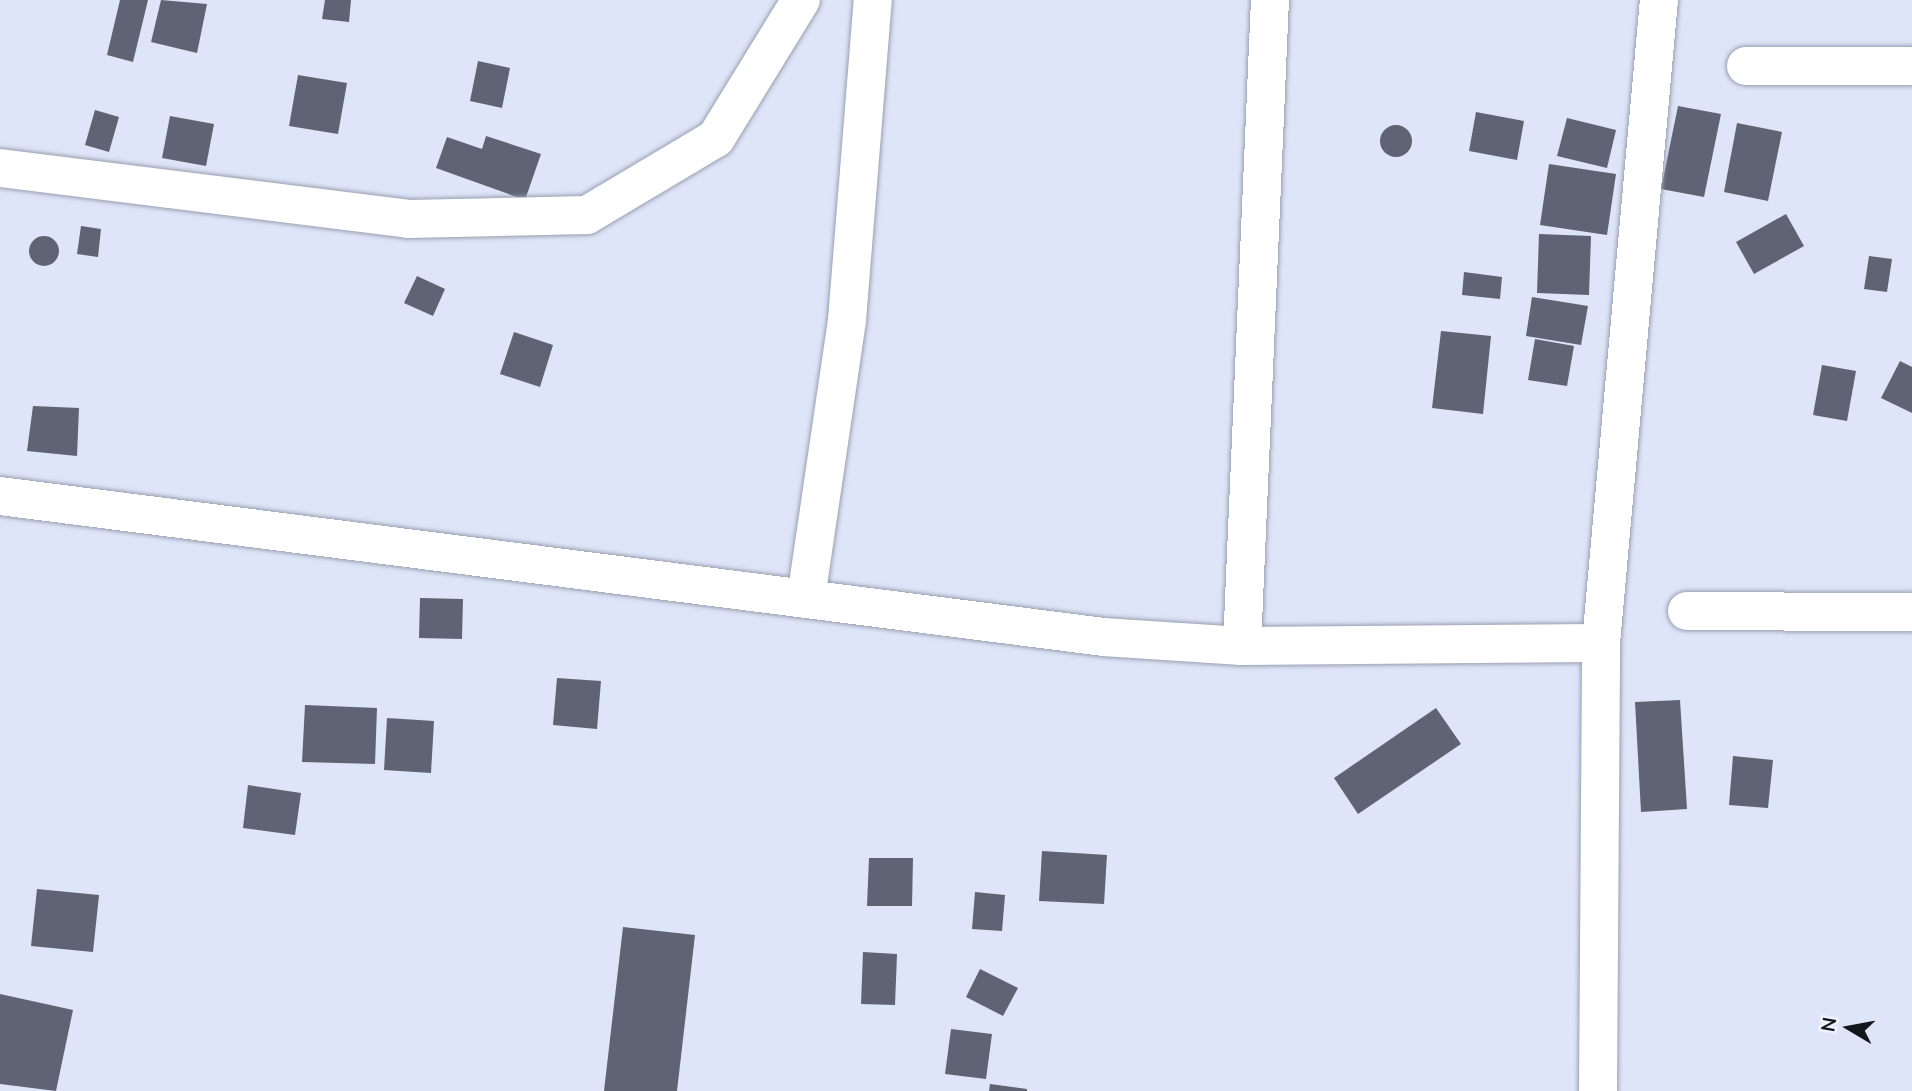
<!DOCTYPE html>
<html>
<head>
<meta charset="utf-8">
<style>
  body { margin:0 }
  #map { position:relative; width:1912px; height:1091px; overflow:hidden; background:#dee5f8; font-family:Mulish,sans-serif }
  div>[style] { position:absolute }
  .building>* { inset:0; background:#5e6474 }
  .round { border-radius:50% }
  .roads { filter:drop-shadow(0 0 2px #989fb0) drop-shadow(0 0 2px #989fb0) }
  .minor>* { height:38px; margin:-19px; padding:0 19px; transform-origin:19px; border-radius:19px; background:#fff }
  span { translate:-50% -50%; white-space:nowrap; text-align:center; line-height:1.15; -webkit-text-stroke:7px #eef3fe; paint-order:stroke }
  .north { position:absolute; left:1814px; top:993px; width:70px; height:70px; -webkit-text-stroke:5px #eef3fe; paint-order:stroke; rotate:280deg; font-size:19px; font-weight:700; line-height:28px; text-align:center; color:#14161d }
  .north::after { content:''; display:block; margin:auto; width:24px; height:32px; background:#14161d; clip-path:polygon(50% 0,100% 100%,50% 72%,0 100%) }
</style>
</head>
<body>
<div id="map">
  <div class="building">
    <i style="clip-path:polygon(120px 0,148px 0,133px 62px,107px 55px)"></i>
    <i style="clip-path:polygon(161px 0,207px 4px,197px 53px,151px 42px)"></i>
    <i style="clip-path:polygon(325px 0,351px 0,349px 22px,322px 19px)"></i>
    <i style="clip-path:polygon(478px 61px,510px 68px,502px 108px,470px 101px)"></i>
    <i style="clip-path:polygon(298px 75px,347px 83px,338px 134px,289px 126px)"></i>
    <i style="clip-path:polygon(1678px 106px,1721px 114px,1704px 197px,1661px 189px)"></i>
    <i style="clip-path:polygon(95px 110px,119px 117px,109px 152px,85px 145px)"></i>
    <i style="clip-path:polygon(1476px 112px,1524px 121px,1517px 160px,1469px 151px)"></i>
    <i style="clip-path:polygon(170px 116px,214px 124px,206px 166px,162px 158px)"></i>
    <i style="clip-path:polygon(1567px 118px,1616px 130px,1607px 168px,1557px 156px)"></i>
    <i style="clip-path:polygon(1737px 123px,1782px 132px,1768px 201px,1724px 192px)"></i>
    <i class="round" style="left:1380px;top:125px;width:32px;height:32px"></i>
    <i style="clip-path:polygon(486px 136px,541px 154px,525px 200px,436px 168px,447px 137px,482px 149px)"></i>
    <i style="clip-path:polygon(1549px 164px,1616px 174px,1607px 235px,1540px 225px)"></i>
    <i style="clip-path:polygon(1786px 214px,1804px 246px,1754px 274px,1736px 242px)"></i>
    <i style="clip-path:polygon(81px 226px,101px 229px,98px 257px,77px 254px)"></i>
    <i style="clip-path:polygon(1539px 234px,1591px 236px,1589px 295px,1537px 293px)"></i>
    <i class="round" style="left:29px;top:236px;width:30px;height:30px"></i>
    <i style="clip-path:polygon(1869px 256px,1892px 259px,1887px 292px,1864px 289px)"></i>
    <i style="clip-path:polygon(1464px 272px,1502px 277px,1500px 299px,1462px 295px)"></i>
    <i style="clip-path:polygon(417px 276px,445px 289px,433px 316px,404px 303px)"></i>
    <i style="clip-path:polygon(1532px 297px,1588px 306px,1581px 345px,1526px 336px)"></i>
    <i style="clip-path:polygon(1441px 331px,1491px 336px,1483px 414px,1432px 408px)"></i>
    <i style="clip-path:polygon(514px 332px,553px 345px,540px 387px,500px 374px)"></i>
    <i style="clip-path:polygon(1535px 339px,1574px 346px,1567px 386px,1528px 380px)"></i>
    <i style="clip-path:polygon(1900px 361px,1912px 367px,1912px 413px,1881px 398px)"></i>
    <i style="clip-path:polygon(1822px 365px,1856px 371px,1847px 421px,1813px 415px)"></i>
    <i style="clip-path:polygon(33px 406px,79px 408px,77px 456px,27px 451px)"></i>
    <i style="clip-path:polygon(420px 598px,463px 599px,462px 639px,419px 638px)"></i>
    <i style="clip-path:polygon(557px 678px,601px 681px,597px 729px,553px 725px)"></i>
    <i style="clip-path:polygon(1680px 700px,1687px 809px,1641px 812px,1635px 702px)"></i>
    <i style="clip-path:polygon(305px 705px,377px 708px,375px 764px,302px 762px)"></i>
    <i style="clip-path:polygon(1436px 708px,1461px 744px,1358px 814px,1334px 778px)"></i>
    <i style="clip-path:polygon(387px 718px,434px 721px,431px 773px,384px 770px)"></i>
    <i style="clip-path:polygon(1733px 756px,1773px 760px,1768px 808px,1729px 805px)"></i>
    <i style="clip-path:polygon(248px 785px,301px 793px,295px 835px,243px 828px)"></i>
    <i style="clip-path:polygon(1042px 851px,1107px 855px,1104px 904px,1039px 901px)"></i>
    <i style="clip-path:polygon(869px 858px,913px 858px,912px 906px,867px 906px)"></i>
    <i style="clip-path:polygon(37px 889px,99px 895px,93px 952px,31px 946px)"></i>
    <i style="clip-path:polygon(975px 892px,1005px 895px,1002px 931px,972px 929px)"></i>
    <i style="clip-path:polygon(623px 927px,695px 935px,677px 1091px,604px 1091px)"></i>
    <i style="clip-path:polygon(863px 952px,897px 954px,895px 1005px,861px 1004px)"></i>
    <i style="clip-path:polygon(980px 969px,1018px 988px,1003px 1016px,966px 997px)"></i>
    <i style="clip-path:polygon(0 994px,73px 1010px,56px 1091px,0 1084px)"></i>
    <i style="clip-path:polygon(951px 1029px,992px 1034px,986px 1079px,945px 1074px)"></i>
    <i style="clip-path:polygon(990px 1084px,1027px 1089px,1027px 1091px,989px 1091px)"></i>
  </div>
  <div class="roads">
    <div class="minor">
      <i style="left:1746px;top:66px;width:166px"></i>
      <i style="left:0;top:168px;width:412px;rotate:7.1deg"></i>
      <i style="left:409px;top:219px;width:178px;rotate:-1.3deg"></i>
      <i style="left:587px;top:215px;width:150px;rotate:-30.8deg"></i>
      <i style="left:716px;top:138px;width:162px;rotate:-58.4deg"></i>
      <i style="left:0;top:496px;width:1112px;rotate:7.28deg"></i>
      <i style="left:1103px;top:637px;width:139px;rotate:3.7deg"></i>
      <i style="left:1242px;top:646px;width:359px;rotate:-0.5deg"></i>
      <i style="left:806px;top:598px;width:281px;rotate:-81.6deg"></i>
      <i style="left:847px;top:320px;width:321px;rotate:-85.4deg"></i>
      <i style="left:1687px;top:611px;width:225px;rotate:0.3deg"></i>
      <i style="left:1242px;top:646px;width:647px;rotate:-87.52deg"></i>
      <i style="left:1598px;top:1091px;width:448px;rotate:-89.6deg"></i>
      <i style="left:1601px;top:643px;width:646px;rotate:-84.85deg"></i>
    </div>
  </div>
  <div class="north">N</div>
</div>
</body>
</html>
